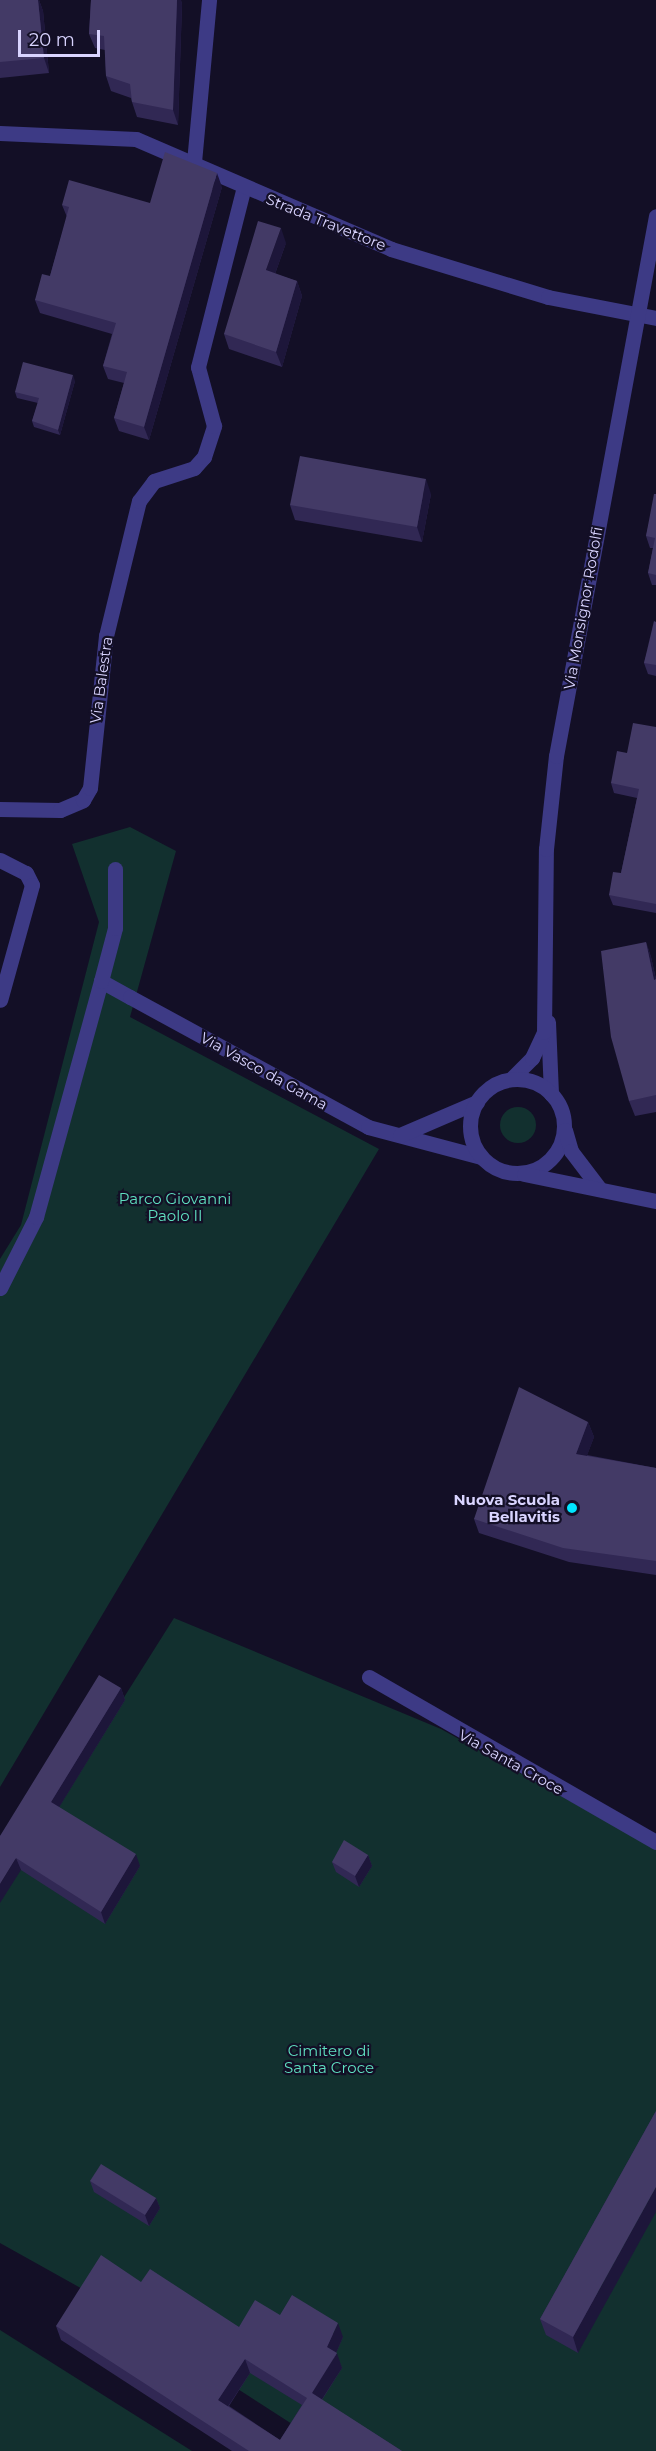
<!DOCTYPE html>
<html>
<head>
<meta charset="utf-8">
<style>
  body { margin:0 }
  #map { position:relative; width:656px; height:2451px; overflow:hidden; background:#130f26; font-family:Montserrat,sans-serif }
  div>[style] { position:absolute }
  .green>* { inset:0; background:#12302f }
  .round { border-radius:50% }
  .service>* { height:15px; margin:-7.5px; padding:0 7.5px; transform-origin:7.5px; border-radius:7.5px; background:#3d3a85 }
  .pedestrian>* { height:15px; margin:-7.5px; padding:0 7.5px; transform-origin:7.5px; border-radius:7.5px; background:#3d3a85 }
  .minor>* { height:15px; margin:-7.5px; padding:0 7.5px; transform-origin:7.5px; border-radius:7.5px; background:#3d3a85 }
  .tertiary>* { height:15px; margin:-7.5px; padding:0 7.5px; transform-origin:7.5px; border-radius:7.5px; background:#3d3a85 }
  .tertiary>.ring { margin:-7.5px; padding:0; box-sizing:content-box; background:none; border:15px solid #3d3a85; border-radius:50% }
  .wall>* { inset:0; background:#312854 }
  .shaded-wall>* { inset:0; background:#1d163a }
  .building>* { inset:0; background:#433a66 }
  .dots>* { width:16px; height:16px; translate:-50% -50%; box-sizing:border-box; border:3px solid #130f26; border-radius:50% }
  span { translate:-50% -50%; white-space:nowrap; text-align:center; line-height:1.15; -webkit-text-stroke:4.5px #130f26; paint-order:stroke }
  .street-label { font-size:15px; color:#d9d4ff }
  .park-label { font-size:15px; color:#5fe0c0 }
  .poi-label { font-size:15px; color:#d9d4ff; font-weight:700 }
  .right { translate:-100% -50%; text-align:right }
  .scale { position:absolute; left:18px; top:30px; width:82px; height:27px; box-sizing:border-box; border:3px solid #d9d4ff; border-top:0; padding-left:8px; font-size:18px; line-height:21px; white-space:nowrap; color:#d9d4ff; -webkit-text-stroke:4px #130f26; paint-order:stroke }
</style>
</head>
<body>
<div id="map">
  <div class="green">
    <i style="clip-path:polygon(130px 827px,176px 851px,130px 1017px,379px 1149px,0 1787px,0 1259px,21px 1225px,99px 922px,72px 844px)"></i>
    <i class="round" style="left:500px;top:1107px;width:36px;height:36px"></i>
    <i style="clip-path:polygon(174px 1618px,441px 1729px,656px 1849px,656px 2451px,334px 2451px,86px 2291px,0 2243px,0 1894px)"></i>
    <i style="clip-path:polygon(0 2330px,192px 2451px,0 2451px)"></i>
  </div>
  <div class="service">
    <i style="left:154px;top:481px;width:42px;rotate:-18deg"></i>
    <i style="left:194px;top:468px;width:15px;rotate:-48deg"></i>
    <i style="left:204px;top:457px;width:33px;rotate:-72deg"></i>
    <i style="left:214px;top:426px;width:61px;rotate:-105.2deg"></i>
    <i style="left:198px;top:367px;width:186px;rotate:-75.7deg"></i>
  </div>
  <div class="pedestrian">
    <i style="left:101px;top:981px;width:33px;rotate:29deg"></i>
    <i style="left:0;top:1288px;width:80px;rotate:-63.1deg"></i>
    <i style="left:36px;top:1217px;width:245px;rotate:-74.6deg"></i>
    <i style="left:101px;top:981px;width:55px;rotate:-75.2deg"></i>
    <i style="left:115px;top:928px;width:59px;rotate:-90deg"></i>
  </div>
  <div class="minor">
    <i style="left:0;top:133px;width:136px;rotate:2.5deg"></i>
    <i style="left:136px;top:139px;width:278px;rotate:23.3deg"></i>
    <i style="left:391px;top:249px;width:164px;rotate:17deg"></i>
    <i style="left:548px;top:297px;width:110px;rotate:11deg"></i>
    <i style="left:194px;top:162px;width:163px;rotate:-84.7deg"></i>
    <i style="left:0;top:809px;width:60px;rotate:1deg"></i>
    <i style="left:60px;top:810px;width:25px;rotate:-23deg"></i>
    <i style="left:83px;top:800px;width:14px;rotate:-60deg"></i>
    <i style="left:90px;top:788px;width:153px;rotate:-84deg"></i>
    <i style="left:106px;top:636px;width:139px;rotate:-76.3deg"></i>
    <i style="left:139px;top:501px;width:25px;rotate:-53deg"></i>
    <i style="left:0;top:860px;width:29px;rotate:27deg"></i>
    <i style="left:26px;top:873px;width:13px;rotate:63deg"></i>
    <i style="left:32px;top:885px;width:119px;rotate:105.5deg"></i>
    <i style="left:130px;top:997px;width:271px;rotate:28.6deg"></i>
    <i style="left:368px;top:1127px;width:117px;rotate:14.9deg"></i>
    <i style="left:400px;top:1135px;width:84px;rotate:-23.2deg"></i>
    <i style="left:369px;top:1677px;width:331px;rotate:29.9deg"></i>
  </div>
  <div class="tertiary">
    <i style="left:548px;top:1022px;width:72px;rotate:87.6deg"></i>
    <i style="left:511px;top:1079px;width:30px;rotate:-45deg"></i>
    <i style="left:532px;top:1058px;width:29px;rotate:-65deg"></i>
    <i style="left:544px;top:1032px;width:183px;rotate:-89.4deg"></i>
    <i style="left:546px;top:849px;width:94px;rotate:-83.9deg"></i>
    <i style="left:556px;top:756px;width:549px;rotate:-79.51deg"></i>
    <i class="ring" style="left:470px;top:1079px;width:79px;height:79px"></i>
    <i style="left:565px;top:1130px;width:22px;rotate:74deg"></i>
    <i style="left:571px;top:1151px;width:48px;rotate:52.7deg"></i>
    <i style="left:524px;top:1174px;width:135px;rotate:11.6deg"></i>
  </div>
  <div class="wall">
    <i style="clip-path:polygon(0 0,39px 0,43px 11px,49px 73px,0 78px)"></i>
    <i style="clip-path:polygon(91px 0,181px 0,182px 5px,178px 125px,137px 117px,132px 102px,131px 98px,111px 91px,106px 76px,105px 50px,95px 48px,89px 34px)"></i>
    <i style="clip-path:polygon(222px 187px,149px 440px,119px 431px,114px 418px,124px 383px,108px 379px,103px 366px,112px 334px,40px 313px,35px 300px,50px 276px,67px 217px,62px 205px,150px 203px)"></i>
    <i style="clip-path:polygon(286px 243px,275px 274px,297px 281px,302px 296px,282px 367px,229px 349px,224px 334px)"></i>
    <i style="clip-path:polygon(75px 381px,60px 435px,34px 427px,32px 421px,38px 403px,17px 398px,15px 392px)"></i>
    <i style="clip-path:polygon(431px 494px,422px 542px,295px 520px,290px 505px)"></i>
    <i style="clip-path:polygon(656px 494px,656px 585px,652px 585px,648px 573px,653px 548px,650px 548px,646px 536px)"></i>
    <i style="clip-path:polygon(656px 622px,656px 676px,648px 674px,644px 663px)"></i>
    <i style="clip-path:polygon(656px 727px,656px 913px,613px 905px,609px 895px,621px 873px,637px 798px,614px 793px,611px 783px,627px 753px)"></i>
    <i style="clip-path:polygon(646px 942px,651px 957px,656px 979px,656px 1112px,635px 1116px,629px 1101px)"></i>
    <i style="clip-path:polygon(588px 1422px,594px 1437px,587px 1455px,656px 1468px,656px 1575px,569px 1562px,479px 1533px,474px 1519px)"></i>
    <i style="clip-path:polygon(121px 1688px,125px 1700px,59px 1807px,140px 1866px,105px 1924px,21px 1870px,0 1836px)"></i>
    <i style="clip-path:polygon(368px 1855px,372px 1866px,359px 1887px,336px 1872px,332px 1862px)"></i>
    <i style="clip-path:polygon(656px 2111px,578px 2353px,546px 2335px,540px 2319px)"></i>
    <i style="clip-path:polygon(90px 2181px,156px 2198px,160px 2208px,149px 2226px,94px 2192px)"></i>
    <i style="clip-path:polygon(evenodd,141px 2282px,239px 2327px,280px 2315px,343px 2337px,336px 2353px,342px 2368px,322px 2400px,402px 2451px,232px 2451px,61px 2340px,56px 2326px,141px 2282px,250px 2373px,302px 2405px,280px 2440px,229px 2406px,250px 2373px)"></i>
  </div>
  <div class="shaded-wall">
    <i style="clip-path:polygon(38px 0,39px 0,43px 11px,49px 73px,44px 58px)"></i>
    <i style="clip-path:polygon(177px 0,181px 0,182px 5px,178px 125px,173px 110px)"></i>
    <i style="clip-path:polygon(217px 173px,222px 187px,149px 440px,144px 427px)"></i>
    <i style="clip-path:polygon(281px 228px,286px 243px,271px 285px,266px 270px)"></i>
    <i style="clip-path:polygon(297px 281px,302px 296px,282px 367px,276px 352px)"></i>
    <i style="clip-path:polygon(73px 375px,75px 381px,60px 435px,58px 430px)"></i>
    <i style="clip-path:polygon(426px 479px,431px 494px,422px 542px,417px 527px)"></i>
    <i style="clip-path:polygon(646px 942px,651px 957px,656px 980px,654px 980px)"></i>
    <i style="clip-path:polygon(588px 1422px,594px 1437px,582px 1469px,576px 1454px)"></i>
    <i style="clip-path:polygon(121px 1688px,125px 1700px,55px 1814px,51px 1802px)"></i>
    <i style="clip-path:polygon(136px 1854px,140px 1866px,105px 1924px,101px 1912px)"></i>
    <i style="clip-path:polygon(368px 1855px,372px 1866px,359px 1887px,355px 1876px)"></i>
    <i style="clip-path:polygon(16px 1858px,21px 1870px,0 1903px,0 1884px)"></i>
    <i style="clip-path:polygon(656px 2187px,656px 2212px,578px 2353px,573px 2337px)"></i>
    <i style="clip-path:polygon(156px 2198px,160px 2208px,149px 2226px,145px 2215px)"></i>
    <i style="clip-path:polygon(338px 2323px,343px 2337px,333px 2360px,337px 2353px,342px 2368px,317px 2407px,312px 2393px,327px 2347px)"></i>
    <i style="clip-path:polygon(245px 2359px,250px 2373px,223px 2414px,218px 2400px)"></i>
  </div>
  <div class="building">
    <i style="clip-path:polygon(0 0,38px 0,44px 58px,0 62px)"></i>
    <i style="clip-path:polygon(91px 0,177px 0,173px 110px,132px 102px,130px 84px,106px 76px,104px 36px,89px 34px)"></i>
    <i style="clip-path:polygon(165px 152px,217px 173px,144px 427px,114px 418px,127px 372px,103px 366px,116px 323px,35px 300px,42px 274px,50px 276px,69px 207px,62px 205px,69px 180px,150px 203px)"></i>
    <i style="clip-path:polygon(258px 221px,281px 228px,266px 270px,297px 281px,276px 352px,224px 334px)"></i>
    <i style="clip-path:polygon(23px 362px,73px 375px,58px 430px,32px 421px,39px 398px,15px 392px)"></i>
    <i style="clip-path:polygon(300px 456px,426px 479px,417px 527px,290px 505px)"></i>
    <i style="clip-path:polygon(654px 494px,656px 494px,656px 575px,648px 573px,655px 538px,646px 536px)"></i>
    <i style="clip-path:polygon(654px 621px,656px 622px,656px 665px,644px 663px)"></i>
    <i style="clip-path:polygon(633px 723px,656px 727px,656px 904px,609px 895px,613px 872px,621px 873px,639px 789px,611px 783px,617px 751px,627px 753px)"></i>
    <i style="clip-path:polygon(646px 942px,654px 980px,656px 979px,656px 1095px,629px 1101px,611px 1037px,601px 951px)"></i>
    <i style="clip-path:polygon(519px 1387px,588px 1422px,576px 1454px,656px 1468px,656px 1561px,563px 1548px,474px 1519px)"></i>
    <i style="clip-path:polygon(99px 1675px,121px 1688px,51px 1802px,136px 1854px,101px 1912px,16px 1858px,0 1884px,0 1836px)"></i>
    <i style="clip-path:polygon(344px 1840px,368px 1855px,355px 1876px,332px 1862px)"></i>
    <i style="clip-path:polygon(656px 2111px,656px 2187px,573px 2337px,540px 2319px)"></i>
    <i style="clip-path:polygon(101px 2164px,156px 2198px,145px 2215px,90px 2181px)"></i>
    <i style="clip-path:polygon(evenodd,101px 2255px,141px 2282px,150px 2269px,239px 2327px,255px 2300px,280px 2315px,292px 2295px,338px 2323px,327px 2347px,337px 2353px,312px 2393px,402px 2451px,249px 2451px,56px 2326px,101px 2255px,245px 2359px,307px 2398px,280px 2440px,218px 2400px,245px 2359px)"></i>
  </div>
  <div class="dots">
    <i style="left:572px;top:1508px;background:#00e5ff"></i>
  </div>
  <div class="street-label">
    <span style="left:326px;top:222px;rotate:22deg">Strada Travettore</span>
    <span style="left:583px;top:608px;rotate:-80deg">Via Monsignor Rodolfi</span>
    <span style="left:101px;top:680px;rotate:-82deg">Via Balestra</span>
    <span style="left:264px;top:1071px;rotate:29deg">Via Vasco da Gama</span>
    <span style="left:511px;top:1762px;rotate:29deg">Via Santa Croce</span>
  </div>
  <div class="park-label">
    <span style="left:175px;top:1207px">Parco Giovanni<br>Paolo II</span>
    <span style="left:329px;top:2059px">Cimitero di<br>Santa Croce</span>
  </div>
  <div class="poi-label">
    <span class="right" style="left:560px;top:1508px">Nuova Scuola<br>Bellavitis</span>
  </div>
  <div class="scale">20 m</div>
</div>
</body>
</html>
